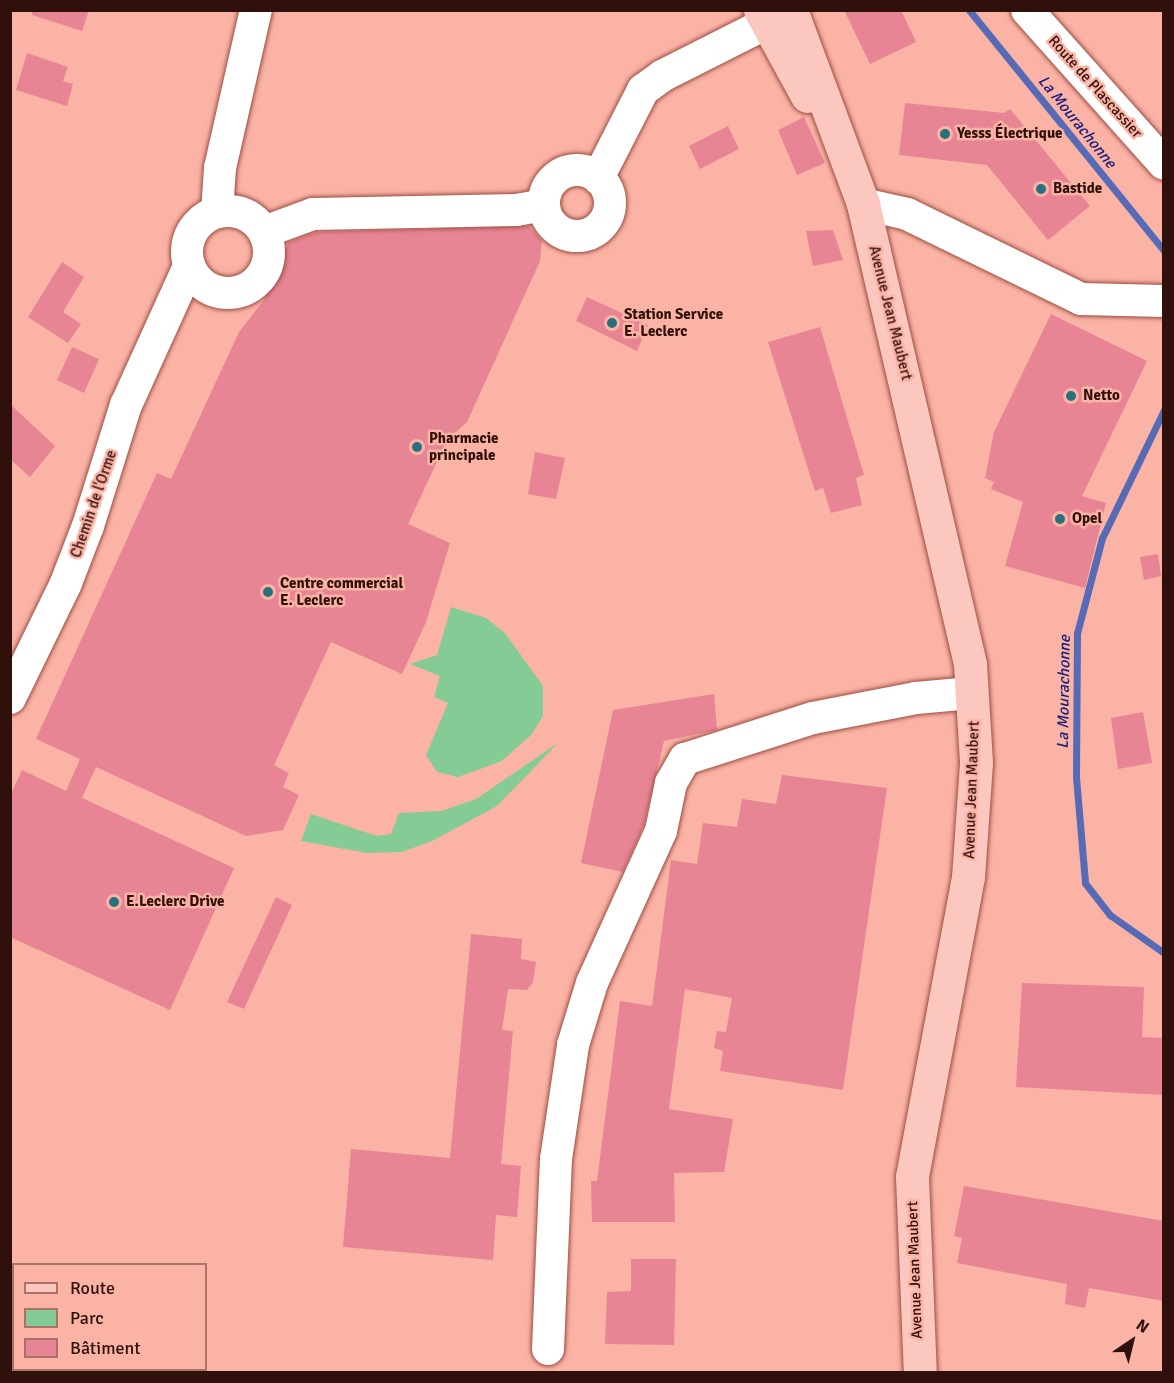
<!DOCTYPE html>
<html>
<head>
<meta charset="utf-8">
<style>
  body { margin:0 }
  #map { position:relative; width:1174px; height:1383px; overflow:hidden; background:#fbb3a6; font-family:Signika,sans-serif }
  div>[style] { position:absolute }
  .green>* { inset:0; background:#85cb95 }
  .stream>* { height:7px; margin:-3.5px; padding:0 3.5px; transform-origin:3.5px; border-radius:3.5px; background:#566ab6 }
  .building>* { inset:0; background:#e78594 }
  .roads { filter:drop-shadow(0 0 2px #9c4d40) drop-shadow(0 0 2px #9c4d40) }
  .minor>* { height:32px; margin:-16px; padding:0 16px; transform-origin:16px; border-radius:16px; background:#fff }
  .minor>.ring { margin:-16px; padding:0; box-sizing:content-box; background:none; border:32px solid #fff; border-radius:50% }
  .major>* { height:33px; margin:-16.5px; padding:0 16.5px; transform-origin:16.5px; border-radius:16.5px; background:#fbc7be }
  .dots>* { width:16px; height:16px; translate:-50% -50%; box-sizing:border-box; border:3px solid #fbb3a6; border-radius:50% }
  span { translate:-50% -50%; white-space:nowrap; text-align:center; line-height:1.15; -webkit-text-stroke:5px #fbb3a6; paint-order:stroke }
  .street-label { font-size:15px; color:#30100b }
  .poi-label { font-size:15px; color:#30100b; font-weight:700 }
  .left { translate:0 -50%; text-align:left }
  .water-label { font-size:16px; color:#1a217d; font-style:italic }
  .frame { position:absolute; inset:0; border:12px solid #30100b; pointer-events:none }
  .legend { position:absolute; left:12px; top:1263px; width:195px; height:108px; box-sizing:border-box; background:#fbb3a6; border:2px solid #aa7268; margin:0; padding:8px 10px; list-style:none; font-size:18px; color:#30100b }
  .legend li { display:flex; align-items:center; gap:12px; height:30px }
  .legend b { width:30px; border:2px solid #aa7268 }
  .north { position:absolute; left:1102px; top:1311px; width:60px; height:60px; -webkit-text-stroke:4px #fbb3a6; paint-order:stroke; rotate:35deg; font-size:16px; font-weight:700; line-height:24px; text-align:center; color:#30100b }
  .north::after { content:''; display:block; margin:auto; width:21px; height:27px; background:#30100b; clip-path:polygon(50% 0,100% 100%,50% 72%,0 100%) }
</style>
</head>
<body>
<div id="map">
  <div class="green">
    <i style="clip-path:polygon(451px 607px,486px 618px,505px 633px,543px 686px,543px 716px,531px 735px,502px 761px,458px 777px,437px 772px,426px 755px,448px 703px,434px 697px,440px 676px,410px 664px,437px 655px)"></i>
    <i style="clip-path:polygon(558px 743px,497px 806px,432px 841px,402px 852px,367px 853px,301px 841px,311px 814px,377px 836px,391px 834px,399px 813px,441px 811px,476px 799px)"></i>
  </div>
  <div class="stream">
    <i style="left:969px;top:10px;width:310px;rotate:51deg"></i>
    <i style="left:1164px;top:410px;width:142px;rotate:115.8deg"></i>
    <i style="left:1102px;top:538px;width:98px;rotate:104.7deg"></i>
    <i style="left:1077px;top:633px;width:144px;rotate:90.4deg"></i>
    <i style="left:1076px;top:777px;width:106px;rotate:85.1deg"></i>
    <i style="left:1085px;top:883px;width:41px;rotate:52deg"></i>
    <i style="left:1110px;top:915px;width:66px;rotate:35.1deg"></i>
  </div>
  <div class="building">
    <i style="clip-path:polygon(32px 10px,89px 10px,82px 31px,32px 15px)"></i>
    <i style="clip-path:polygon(844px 10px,901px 10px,916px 42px,870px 64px)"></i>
    <i style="clip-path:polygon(27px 53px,68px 67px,63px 81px,73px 84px,67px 106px,16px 90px)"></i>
    <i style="clip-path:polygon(905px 103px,1004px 113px,1010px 109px,1090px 206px,1048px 240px,987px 165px,899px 155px)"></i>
    <i style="clip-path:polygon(804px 117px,825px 163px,797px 175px,778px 130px)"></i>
    <i style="clip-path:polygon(728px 126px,739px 149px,700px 169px,689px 146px)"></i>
    <i style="clip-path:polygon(528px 226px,542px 240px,540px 261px,467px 422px,447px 440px,408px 524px,450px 543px,426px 622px,402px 674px,331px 642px,274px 765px,289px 773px,283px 787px,299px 795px,283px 830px,246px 836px,96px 767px,82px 798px,234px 868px,170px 1010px,10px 937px,10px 796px,22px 770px,66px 791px,80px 759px,36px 739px,157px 473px,171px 479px,239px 332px,264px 300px,289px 242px,316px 232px)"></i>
    <i style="clip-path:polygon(833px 230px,843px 260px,813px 266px,806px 231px)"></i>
    <i style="clip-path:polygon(62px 262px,84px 277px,63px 312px,81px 324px,68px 343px,28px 317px)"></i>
    <i style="clip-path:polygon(587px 297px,648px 325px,637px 351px,576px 321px)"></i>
    <i style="clip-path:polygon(1051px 314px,1147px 361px,1082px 496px,1106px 503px,1085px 588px,1005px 566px,1023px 502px,991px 489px,994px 482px,985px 478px,994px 432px)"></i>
    <i style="clip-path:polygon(820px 327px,864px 475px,856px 478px,862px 505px,831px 513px,823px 488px,815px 491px,768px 342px)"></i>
    <i style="clip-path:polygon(72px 347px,99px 359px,84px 393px,57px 380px)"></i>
    <i style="clip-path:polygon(10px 404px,55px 446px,30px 477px,10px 459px)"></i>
    <i style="clip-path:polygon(535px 452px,565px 458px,556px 499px,528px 494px)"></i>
    <i style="clip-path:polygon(1158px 554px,1161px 576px,1144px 580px,1140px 557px)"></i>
    <i style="clip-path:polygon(714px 694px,717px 730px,664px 741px,644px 825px,623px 872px,581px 863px,613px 710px)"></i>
    <i style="clip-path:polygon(1143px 712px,1152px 763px,1118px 769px,1111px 718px)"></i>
    <i style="clip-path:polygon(782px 775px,887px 788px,843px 1090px,720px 1071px,723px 1051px,714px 1048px,717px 1031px,726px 1032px,732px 998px,685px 989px,669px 1109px,733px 1119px,724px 1172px,674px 1173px,675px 1222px,592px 1222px,591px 1181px,597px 1181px,620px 1001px,652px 1006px,671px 860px,697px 864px,703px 823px,737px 827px,742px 799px,776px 804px)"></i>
    <i style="clip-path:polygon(276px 897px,292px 905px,244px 1009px,227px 1002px)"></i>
    <i style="clip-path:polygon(471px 934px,522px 939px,521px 959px,536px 962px,533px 982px,527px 990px,508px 989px,502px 1030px,513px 1031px,501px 1164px,521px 1166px,517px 1217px,496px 1215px,493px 1260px,343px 1247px,351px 1149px,450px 1158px)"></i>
    <i style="clip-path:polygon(1022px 983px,1144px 987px,1142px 1037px,1164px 1038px,1164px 1095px,1016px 1087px)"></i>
    <i style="clip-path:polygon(964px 1186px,1164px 1221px,1164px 1301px,1089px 1288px,1085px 1308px,1065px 1304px,1067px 1284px,957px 1263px,962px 1238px,954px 1236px)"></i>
    <i style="clip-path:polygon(631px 1259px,676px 1259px,674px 1345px,605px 1344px,607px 1292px,631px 1291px)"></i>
  </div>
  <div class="roads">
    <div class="minor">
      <i style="left:1027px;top:10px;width:206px;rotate:48.3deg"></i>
      <i class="ring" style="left:544px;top:170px;width:34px;height:34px"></i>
      <i style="left:598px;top:178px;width:99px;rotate:-62.9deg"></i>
      <i style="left:643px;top:90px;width:24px;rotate:-36deg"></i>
      <i style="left:662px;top:76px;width:118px;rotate:-26.8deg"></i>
      <i style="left:767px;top:23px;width:14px;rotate:-65deg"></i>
      <i style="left:863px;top:204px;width:45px;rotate:12.8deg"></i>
      <i style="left:907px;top:214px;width:194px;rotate:26deg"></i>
      <i style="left:1081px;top:299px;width:83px;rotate:1.4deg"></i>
      <i class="ring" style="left:187px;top:211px;width:50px;height:50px"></i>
      <i style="left:217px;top:212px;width:44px;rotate:-86.1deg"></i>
      <i style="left:220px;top:168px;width:162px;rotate:-77.2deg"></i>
      <i style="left:264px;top:232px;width:52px;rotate:-20.2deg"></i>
      <i style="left:313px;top:214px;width:203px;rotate:-1.1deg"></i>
      <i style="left:516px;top:210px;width:28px;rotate:-10deg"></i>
      <i style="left:10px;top:698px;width:128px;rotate:-64deg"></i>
      <i style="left:66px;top:583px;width:61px;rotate:-68.9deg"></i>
      <i style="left:88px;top:526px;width:127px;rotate:-72.6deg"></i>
      <i style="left:126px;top:405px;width:153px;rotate:-65.6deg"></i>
      <i style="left:548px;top:1349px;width:190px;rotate:-87.6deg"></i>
      <i style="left:556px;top:1159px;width:115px;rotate:-81.5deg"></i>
      <i style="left:573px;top:1045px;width:65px;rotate:-73deg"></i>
      <i style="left:592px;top:983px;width:167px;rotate:-65.6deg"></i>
      <i style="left:661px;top:831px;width:49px;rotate:-78.2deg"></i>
      <i style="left:671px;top:783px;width:28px;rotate:-60deg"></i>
      <i style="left:685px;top:759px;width:134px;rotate:-17.8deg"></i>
      <i style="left:813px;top:718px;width:105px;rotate:-11deg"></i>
      <i style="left:916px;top:698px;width:56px;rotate:-5.1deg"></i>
    </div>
    <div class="major">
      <i style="left:760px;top:10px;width:98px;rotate:61.3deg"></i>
      <i style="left:791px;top:10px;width:207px;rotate:69.6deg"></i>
      <i style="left:863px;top:204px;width:472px;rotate:76.9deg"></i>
      <i style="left:970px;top:664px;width:99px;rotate:86.5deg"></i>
      <i style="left:976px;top:763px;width:114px;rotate:94deg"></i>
      <i style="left:968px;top:877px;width:305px;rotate:100.6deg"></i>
      <i style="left:912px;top:1177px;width:195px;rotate:87.7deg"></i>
    </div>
  </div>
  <div class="dots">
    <i style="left:945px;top:134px;background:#28707c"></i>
    <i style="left:1041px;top:189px;background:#28707c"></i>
    <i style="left:612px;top:323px;background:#28707c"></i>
    <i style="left:1071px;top:396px;background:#28707c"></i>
    <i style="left:417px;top:447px;background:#28707c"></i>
    <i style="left:1060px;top:519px;background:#28707c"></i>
    <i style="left:268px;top:592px;background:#28707c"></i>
    <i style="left:114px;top:902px;background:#28707c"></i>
  </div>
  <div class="street-label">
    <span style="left:1095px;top:87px;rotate:48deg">Route de Plascassier</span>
    <span style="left:890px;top:313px;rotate:76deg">Avenue Jean Maubert</span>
    <span style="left:94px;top:504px;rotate:-71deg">Chemin de l'Orme</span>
    <span style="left:972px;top:790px;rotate:-88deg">Avenue Jean Maubert</span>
    <span style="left:915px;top:1270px;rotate:-92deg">Avenue Jean Maubert</span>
  </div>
  <div class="poi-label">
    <span class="left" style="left:957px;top:134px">Yesss Électrique</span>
    <span class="left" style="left:1053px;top:189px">Bastide</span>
    <span class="left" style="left:624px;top:323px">Station Service<br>E. Leclerc</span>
    <span class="left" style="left:1083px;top:396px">Netto</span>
    <span class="left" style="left:429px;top:447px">Pharmacie<br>principale</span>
    <span class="left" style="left:1072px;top:519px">Opel</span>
    <span class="left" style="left:280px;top:592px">Centre commercial<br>E. Leclerc</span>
    <span class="left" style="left:126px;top:902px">E.Leclerc Drive</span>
  </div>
  <div class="water-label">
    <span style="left:1077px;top:122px;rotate:51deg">La Mourachonne</span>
    <span style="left:1064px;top:692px;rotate:-89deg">La Mourachonne</span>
  </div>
  <div class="frame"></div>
  <ul class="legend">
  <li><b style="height:8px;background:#fbc7be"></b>Route</li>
  <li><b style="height:16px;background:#85cb95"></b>Parc</li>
  <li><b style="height:16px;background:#e78594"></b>Bâtiment</li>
  </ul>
  <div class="north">N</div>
</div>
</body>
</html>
